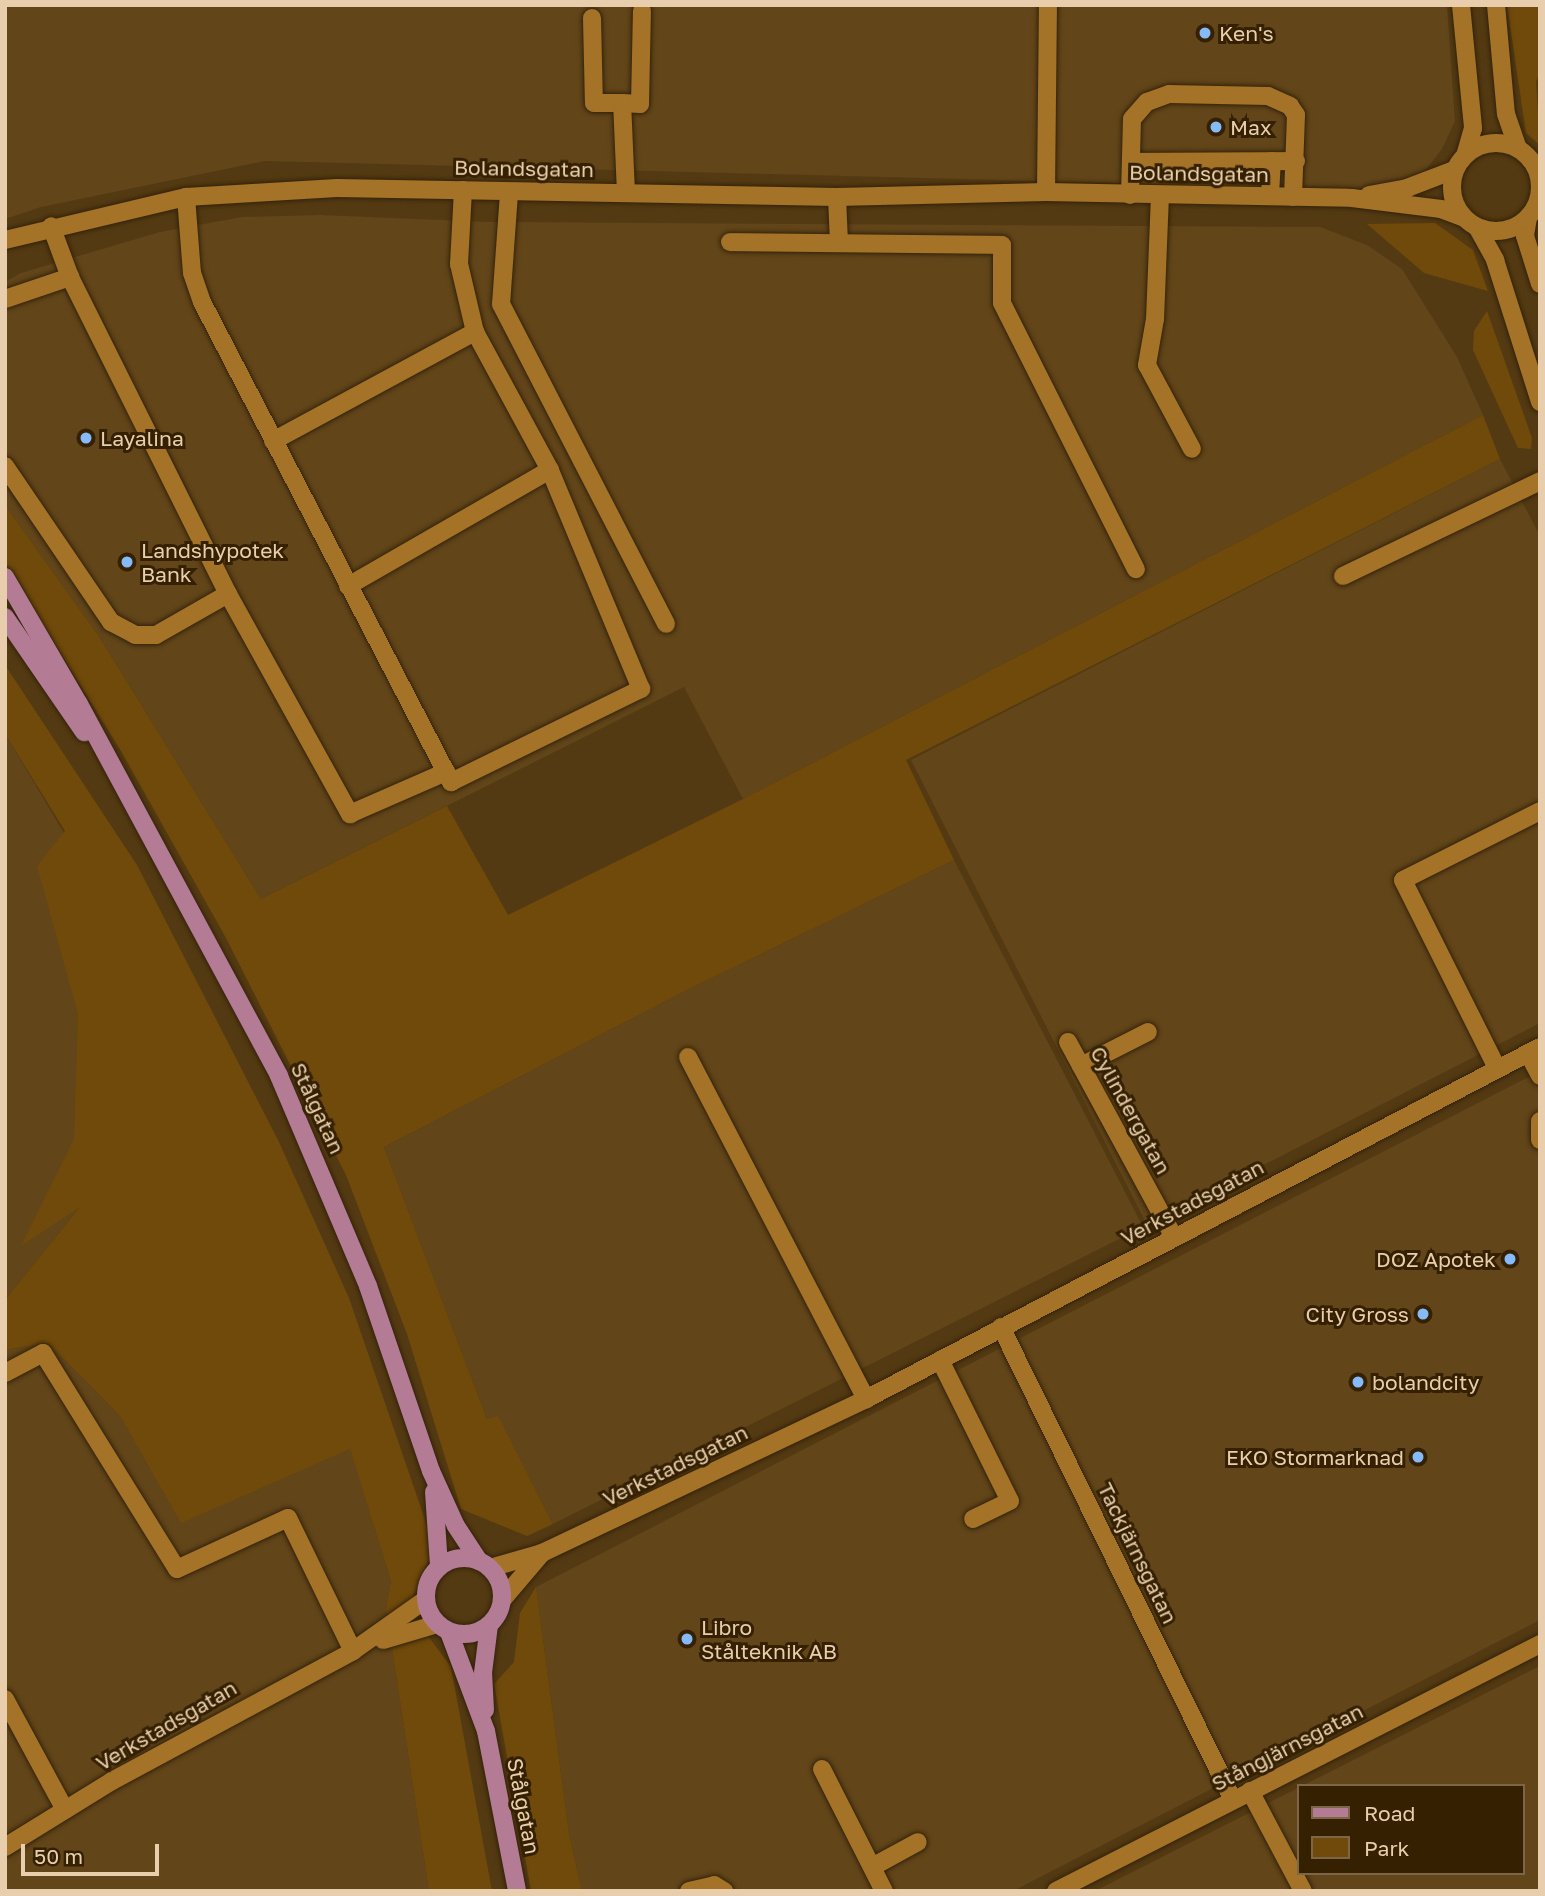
<!DOCTYPE html>
<html>
<head>
<meta charset="utf-8">
<style>
  body { margin:0 }
  #map { position:relative; width:1545px; height:1896px; overflow:hidden; background:#543a12; font-family:"Golos Text",sans-serif }
  div>[style] { position:absolute }
  .built>* { inset:0; background:#624519 }
  .green>* { inset:0; background:#704a0a }
  .roads { filter:drop-shadow(0 0 2px #33230b) drop-shadow(0 0 2px #33230b) }
  .minor>* { height:18px; margin:-9px; padding:0 9px; transform-origin:9px; border-radius:9px; background:#a47327 }
  .minor>.ring { margin:-9px; padding:0; box-sizing:content-box; background:none; border:18px solid #a47327; border-radius:50% }
  .major>* { height:18px; margin:-9px; padding:0 9px; transform-origin:9px; border-radius:9px; background:#b47b94 }
  .major>.ring { margin:-9px; padding:0; box-sizing:content-box; background:none; border:18px solid #b47b94; border-radius:50% }
  .dots>* { width:19px; height:19px; translate:-50% -50%; box-sizing:border-box; border:4px solid #352102; border-radius:50% }
  span { translate:-50% -50%; white-space:nowrap; text-align:center; line-height:1.15; -webkit-text-stroke:6px #352102; paint-order:stroke }
  .poi-label { font-size:21px; color:#e8ceac }
  .left { translate:0 -50%; text-align:left }
  .right { translate:-100% -50%; text-align:right }
  .street-label { font-size:21px; color:#e8ceac }
  .frame { position:absolute; inset:0; border:7px solid #e8ceac; pointer-events:none }
  .legend { position:absolute; left:1297px; top:1784px; width:228px; height:91px; box-sizing:border-box; background:#352102; border:2px solid #7d6646; margin:0; padding:9px 12px; list-style:none; font-size:21px; color:#e8ceac }
  .legend li { display:flex; align-items:center; gap:14px; height:35px }
  .legend b { width:35px; border:2px solid #7d6646 }
  .scale { position:absolute; left:21px; top:1844px; width:138px; height:32px; box-sizing:border-box; border:4px solid #e8ceac; border-top:0; padding-left:9px; font-size:21px; line-height:24px; white-space:nowrap; color:#e8ceac; -webkit-text-stroke:5px #352102; paint-order:stroke }
</style>
</head>
<body>
<div id="map">
  <div class="built">
    <i style="clip-path:polygon(5px 5px,1447px 5px,1455px 121px,1442px 149px,1420px 177px,1394px 186px,1349px 189px,265px 161px,41px 207px,5px 219px)"></i>
    <i style="clip-path:polygon(320px 215px,491px 222px,1320px 227px,1367px 245px,1402px 269px,1457px 357px,1483px 415px,743px 799px,684px 687px,261px 899px,100px 638px,5px 505px,5px 282px,21px 273px,160px 232px,242px 217px)"></i>
    <i style="clip-path:polygon(1500px 459px,1540px 536px,1540px 1023px,1147px 1225px,911px 760px)"></i>
    <i style="clip-path:polygon(5px 734px,117px 922px,219px 1114px,88px 1197px,5px 1300px)"></i>
    <i style="clip-path:polygon(954px 860px,1143px 1227px,553px 1524px,498px 1417px,487px 1419px,384px 1147px,687px 990px)"></i>
    <i style="clip-path:polygon(1540px 1071px,1540px 1620px,1013px 1891px,582px 1891px,569px 1834px,536px 1587px)"></i>
    <i style="clip-path:polygon(48px 1343px,120px 1416px,181px 1522px,350px 1448px,391px 1581px,386px 1609px,429px 1891px,5px 1891px,5px 1350px)"></i>
    <i style="clip-path:polygon(1540px 1666px,1540px 1891px,1095px 1891px,1298px 1788px,1298px 1873px,1522px 1873px,1522px 1786px,1302px 1786px)"></i>
  </div>
  <div class="green">
    <i style="clip-path:polygon(1507px 5px,1540px 5px,1540px 71px,1536px 82px,1540px 145px,1526px 133px)"></i>
    <i style="clip-path:polygon(1435px 223px,1473px 250px,1488px 291px,1424px 273px,1367px 224px)"></i>
    <i style="clip-path:polygon(1487px 311px,1532px 438px,1531px 449px,1518px 448px,1473px 350px,1474px 331px)"></i>
    <i style="clip-path:polygon(1483px 415px,1500px 459px,906px 760px,954px 860px,687px 990px,384px 1147px,487px 1419px,498px 1416px,553px 1524px,527px 1536px,461px 1509px,407px 1334px,346px 1175px,226px 938px,121px 751px,5px 563px,5px 505px,100px 638px,261px 899px,447px 806px,508px 915px,743px 799px)"></i>
    <i style="clip-path:polygon(5px 665px,137px 865px,279px 1142px,349px 1298px,434px 1546px,408px 1609px,451px 1667px,492px 1891px,429px 1891px,386px 1609px,391px 1581px,350px 1449px,181px 1523px,120px 1416px,48px 1343px,5px 1350px,5px 1300px,80px 1207px,21px 1246px,74px 1139px,78px 1014px,37px 866px,65px 831px,5px 734px)"></i>
    <i style="clip-path:polygon(536px 1587px,569px 1834px,582px 1891px,531px 1891px,494px 1684px,514px 1662px,520px 1613px)"></i>
  </div>
  <div class="roads">
    <div class="minor">
      <i style="left:1461px;top:5px;width:124px;rotate:84.4deg"></i>
      <i style="left:1473px;top:128px;width:26px;rotate:106deg"></i>
      <i style="left:1496px;top:5px;width:109px;rotate:84.8deg"></i>
      <i style="left:1506px;top:114px;width:36px;rotate:71deg"></i>
      <i style="left:592px;top:18px;width:85px;rotate:88.7deg"></i>
      <i style="left:594px;top:103px;width:28px"></i>
      <i class="ring" style="left:1452px;top:143px;width:70px;height:70px"></i>
      <i style="left:1131px;top:162px;width:165px;rotate:-0.3deg"></i>
      <i style="left:1046px;top:192px;width:187px;rotate:-89.4deg"></i>
      <i style="left:509px;top:193px;width:111px;rotate:94.1deg"></i>
      <i style="left:501px;top:304px;width:360px;rotate:62.7deg"></i>
      <i style="left:626px;top:193px;width:90px;rotate:-92.5deg"></i>
      <i style="left:622px;top:103px;width:18px;rotate:3deg"></i>
      <i style="left:640px;top:104px;width:93px;rotate:-88.8deg"></i>
      <i style="left:1130px;top:195px;width:76px;rotate:-88.5deg"></i>
      <i style="left:1132px;top:119px;width:23px;rotate:-49deg"></i>
      <i style="left:1147px;top:102px;width:23px;rotate:-20deg"></i>
      <i style="left:1169px;top:94px;width:99px;rotate:1.2deg"></i>
      <i style="left:1268px;top:96px;width:24px;rotate:24deg"></i>
      <i style="left:1290px;top:106px;width:11px;rotate:56deg"></i>
      <i style="left:1296px;top:115px;width:82px;rotate:92.1deg"></i>
      <i style="left:1160px;top:195px;width:124px;rotate:92.3deg"></i>
      <i style="left:1155px;top:319px;width:47px;rotate:99.9deg"></i>
      <i style="left:1147px;top:365px;width:95px;rotate:61.8deg"></i>
      <i style="left:1369px;top:195px;width:39px;rotate:-10deg"></i>
      <i style="left:1407px;top:188px;width:50px;rotate:-21deg"></i>
      <i style="left:1270px;top:196px;width:35px;rotate:-87deg"></i>
      <i style="left:186px;top:197px;width:76px;rotate:85.5deg"></i>
      <i style="left:192px;top:273px;width:31px;rotate:71deg"></i>
      <i style="left:202px;top:302px;width:541px;rotate:62.58deg"></i>
      <i style="left:451px;top:782px;width:212px;rotate:-26.1deg"></i>
      <i style="left:641px;top:689px;width:237px;rotate:-112.6deg"></i>
      <i style="left:550px;top:470px;width:157px;rotate:-118.5deg"></i>
      <i style="left:837px;top:197px;width:46px;rotate:87.5deg"></i>
      <i style="left:1528px;top:217px;width:19px;rotate:99deg"></i>
      <i style="left:1525px;top:236px;width:50px;rotate:72.6deg"></i>
      <i style="left:1477px;top:227px;width:38px;rotate:61deg"></i>
      <i style="left:1495px;top:260px;width:149px;rotate:72.4deg"></i>
      <i style="left:5px;top:240px;width:186px;rotate:-13.4deg"></i>
      <i style="left:186px;top:197px;width:151px;rotate:-3.4deg"></i>
      <i style="left:337px;top:188px;width:500px;rotate:1.03deg"></i>
      <i style="left:837px;top:197px;width:209px;rotate:-1.4deg"></i>
      <i style="left:1046px;top:192px;width:306px;rotate:1.1deg"></i>
      <i style="left:1352px;top:198px;width:90px;rotate:7deg"></i>
      <i style="left:1441px;top:209px;width:25px;rotate:21deg"></i>
      <i style="left:730px;top:242px;width:272px;rotate:0.6deg"></i>
      <i style="left:1002px;top:245px;width:58px;rotate:90deg"></i>
      <i style="left:1002px;top:303px;width:298px;rotate:63.3deg"></i>
      <i style="left:5px;top:299px;width:69px;rotate:-18.7deg"></i>
      <i style="left:273px;top:441px;width:230px;rotate:-28.4deg"></i>
      <i style="left:475px;top:332px;width:70px;rotate:-103.2deg"></i>
      <i style="left:459px;top:264px;width:74px;rotate:-86.9deg"></i>
      <i style="left:5px;top:466px;width:189px;rotate:55.8deg"></i>
      <i style="left:111px;top:622px;width:27px;rotate:28deg"></i>
      <i style="left:135px;top:635px;width:21px"></i>
      <i style="left:156px;top:635px;width:83px;rotate:-29.7deg"></i>
      <i style="left:228px;top:594px;width:354px;rotate:-116.5deg"></i>
      <i style="left:70px;top:277px;width:54px;rotate:-110.4deg"></i>
      <i style="left:1343px;top:576px;width:219px;rotate:-25.7deg"></i>
      <i style="left:348px;top:586px;width:233px;rotate:-29.9deg"></i>
      <i style="left:228px;top:594px;width:252px;rotate:61deg"></i>
      <i style="left:350px;top:814px;width:105px;rotate:-23.6deg"></i>
      <i style="left:1068px;top:1042px;width:222px;rotate:61.5deg"></i>
      <i style="left:1528px;top:1053px;width:26px;rotate:62deg"></i>
      <i style="left:688px;top:1057px;width:386px;rotate:62.5deg"></i>
      <i style="left:1081px;top:1066px;width:75px;rotate:-26.9deg"></i>
      <i style="left:1497px;top:1068px;width:210px;rotate:-116.6deg"></i>
      <i style="left:1403px;top:880px;width:153px;rotate:-26.7deg"></i>
      <i style="left:1540px;top:1121px;width:19px;rotate:90deg"></i>
      <i style="left:1001px;top:1327px;width:527px;rotate:63.87deg"></i>
      <i style="left:940px;top:1360px;width:157px;rotate:63.6deg"></i>
      <i style="left:1010px;top:1501px;width:41px;rotate:154.1deg"></i>
      <i style="left:5px;top:1373px;width:43px;rotate:-27.8deg"></i>
      <i style="left:43px;top:1353px;width:254px;rotate:58.2deg"></i>
      <i style="left:177px;top:1569px;width:122px;rotate:-24.7deg"></i>
      <i style="left:288px;top:1518px;width:148px;rotate:64deg"></i>
      <i style="left:490px;top:1568px;width:54px;rotate:-16.1deg"></i>
      <i style="left:542px;top:1553px;width:359px;rotate:-25.4deg"></i>
      <i style="left:866px;top:1399px;width:760px;rotate:-27.58deg"></i>
      <i style="left:502px;top:1600px;width:62px;rotate:-49.6deg"></i>
      <i style="left:383px;top:1640px;width:56px;rotate:-16.5deg"></i>
      <i style="left:5px;top:1699px;width:126px;rotate:61.6deg"></i>
      <i style="left:822px;top:1769px;width:137px;rotate:63.1deg"></i>
      <i style="left:1250px;top:1791px;width:113px;rotate:62.1deg"></i>
      <i style="left:5px;top:1847px;width:126px;rotate:-31.7deg"></i>
      <i style="left:112px;top:1781px;width:274px;rotate:-28.3deg"></i>
      <i style="left:353px;top:1651px;width:88px;rotate:-35.3deg"></i>
      <i style="left:872px;top:1867px;width:52px;rotate:-28.5deg"></i>
      <i style="left:689px;top:1891px;width:26px;rotate:-13deg"></i>
      <i style="left:714px;top:1885px;width:12px;rotate:31deg"></i>
      <i style="left:1056px;top:1891px;width:543px;rotate:-27.04deg"></i>
    </div>
    <div class="major">
      <i style="left:5px;top:577px;width:147px;rotate:59.8deg"></i>
      <i style="left:79px;top:704px;width:422px;rotate:61.7deg"></i>
      <i style="left:279px;top:1076px;width:228px;rotate:67deg"></i>
      <i style="left:368px;top:1286px;width:195px;rotate:71.2deg"></i>
      <i style="left:431px;top:1471px;width:60px;rotate:65.6deg"></i>
      <i style="left:456px;top:1526px;width:42px;rotate:56.7deg"></i>
      <i style="left:5px;top:617px;width:140px;rotate:55.5deg"></i>
      <i style="left:434px;top:1492px;width:74px;rotate:86.1deg"></i>
      <i class="ring" style="left:426px;top:1558px;width:58px;height:58px"></i>
      <i style="left:449px;top:1632px;width:106px;rotate:69.5deg"></i>
      <i style="left:486px;top:1731px;width:163px;rotate:79deg"></i>
      <i style="left:485px;top:1710px;width:37px;rotate:-93deg"></i>
      <i style="left:483px;top:1673px;width:48px;rotate:-82.9deg"></i>
    </div>
  </div>
  <div class="dots">
    <i style="left:1205px;top:33px;background:#86bbfb"></i>
    <i style="left:1216px;top:127px;background:#86bbfb"></i>
    <i style="left:86px;top:438px;background:#86bbfb"></i>
    <i style="left:127px;top:562px;background:#86bbfb"></i>
    <i style="left:1510px;top:1259px;background:#86bbfb"></i>
    <i style="left:1423px;top:1314px;background:#86bbfb"></i>
    <i style="left:1358px;top:1382px;background:#86bbfb"></i>
    <i style="left:1418px;top:1457px;background:#86bbfb"></i>
    <i style="left:687px;top:1639px;background:#86bbfb"></i>
  </div>
  <div class="poi-label">
    <span class="left" style="left:1219px;top:33px">Ken's</span>
    <span class="left" style="left:1230px;top:127px">Max</span>
    <span class="left" style="left:100px;top:438px">Layalina</span>
    <span class="left" style="left:141px;top:562px">Landshypotek<br>Bank</span>
    <span class="right" style="left:1496px;top:1259px">DOZ Apotek</span>
    <span class="right" style="left:1409px;top:1314px">City Gross</span>
    <span class="left" style="left:1372px;top:1382px">bolandcity</span>
    <span class="right" style="left:1404px;top:1457px">EKO Stormarknad</span>
    <span class="left" style="left:701px;top:1639px">Libro<br>Stålteknik AB</span>
  </div>
  <div class="street-label">
    <span style="left:524px;top:168px;rotate:1deg">Bolandsgatan</span>
    <span style="left:1199px;top:173px;rotate:1deg">Bolandsgatan</span>
    <span style="left:318px;top:1108px;rotate:65deg">Stålgatan</span>
    <span style="left:1131px;top:1110px;rotate:61deg">Cylindergatan</span>
    <span style="left:1192px;top:1202px;rotate:-28deg">Verkstadsgatan</span>
    <span style="left:675px;top:1465px;rotate:-26deg">Verkstadsgatan</span>
    <span style="left:1138px;top:1553px;rotate:64deg">Tackjärnsgatan</span>
    <span style="left:166px;top:1725px;rotate:-30deg">Verkstadsgatan</span>
    <span style="left:1287px;top:1747px;rotate:-27deg">Stångjärnsgatan</span>
    <span style="left:524px;top:1806px;rotate:79deg">Stålgatan</span>
  </div>
  <div class="frame"></div>
  <ul class="legend">
  <li><b style="height:9px;background:#b47b94"></b>Road</li>
  <li><b style="height:19px;background:#704a0a"></b>Park</li>
  </ul>
  <div class="scale">50 m</div>
</div>
</body>
</html>
